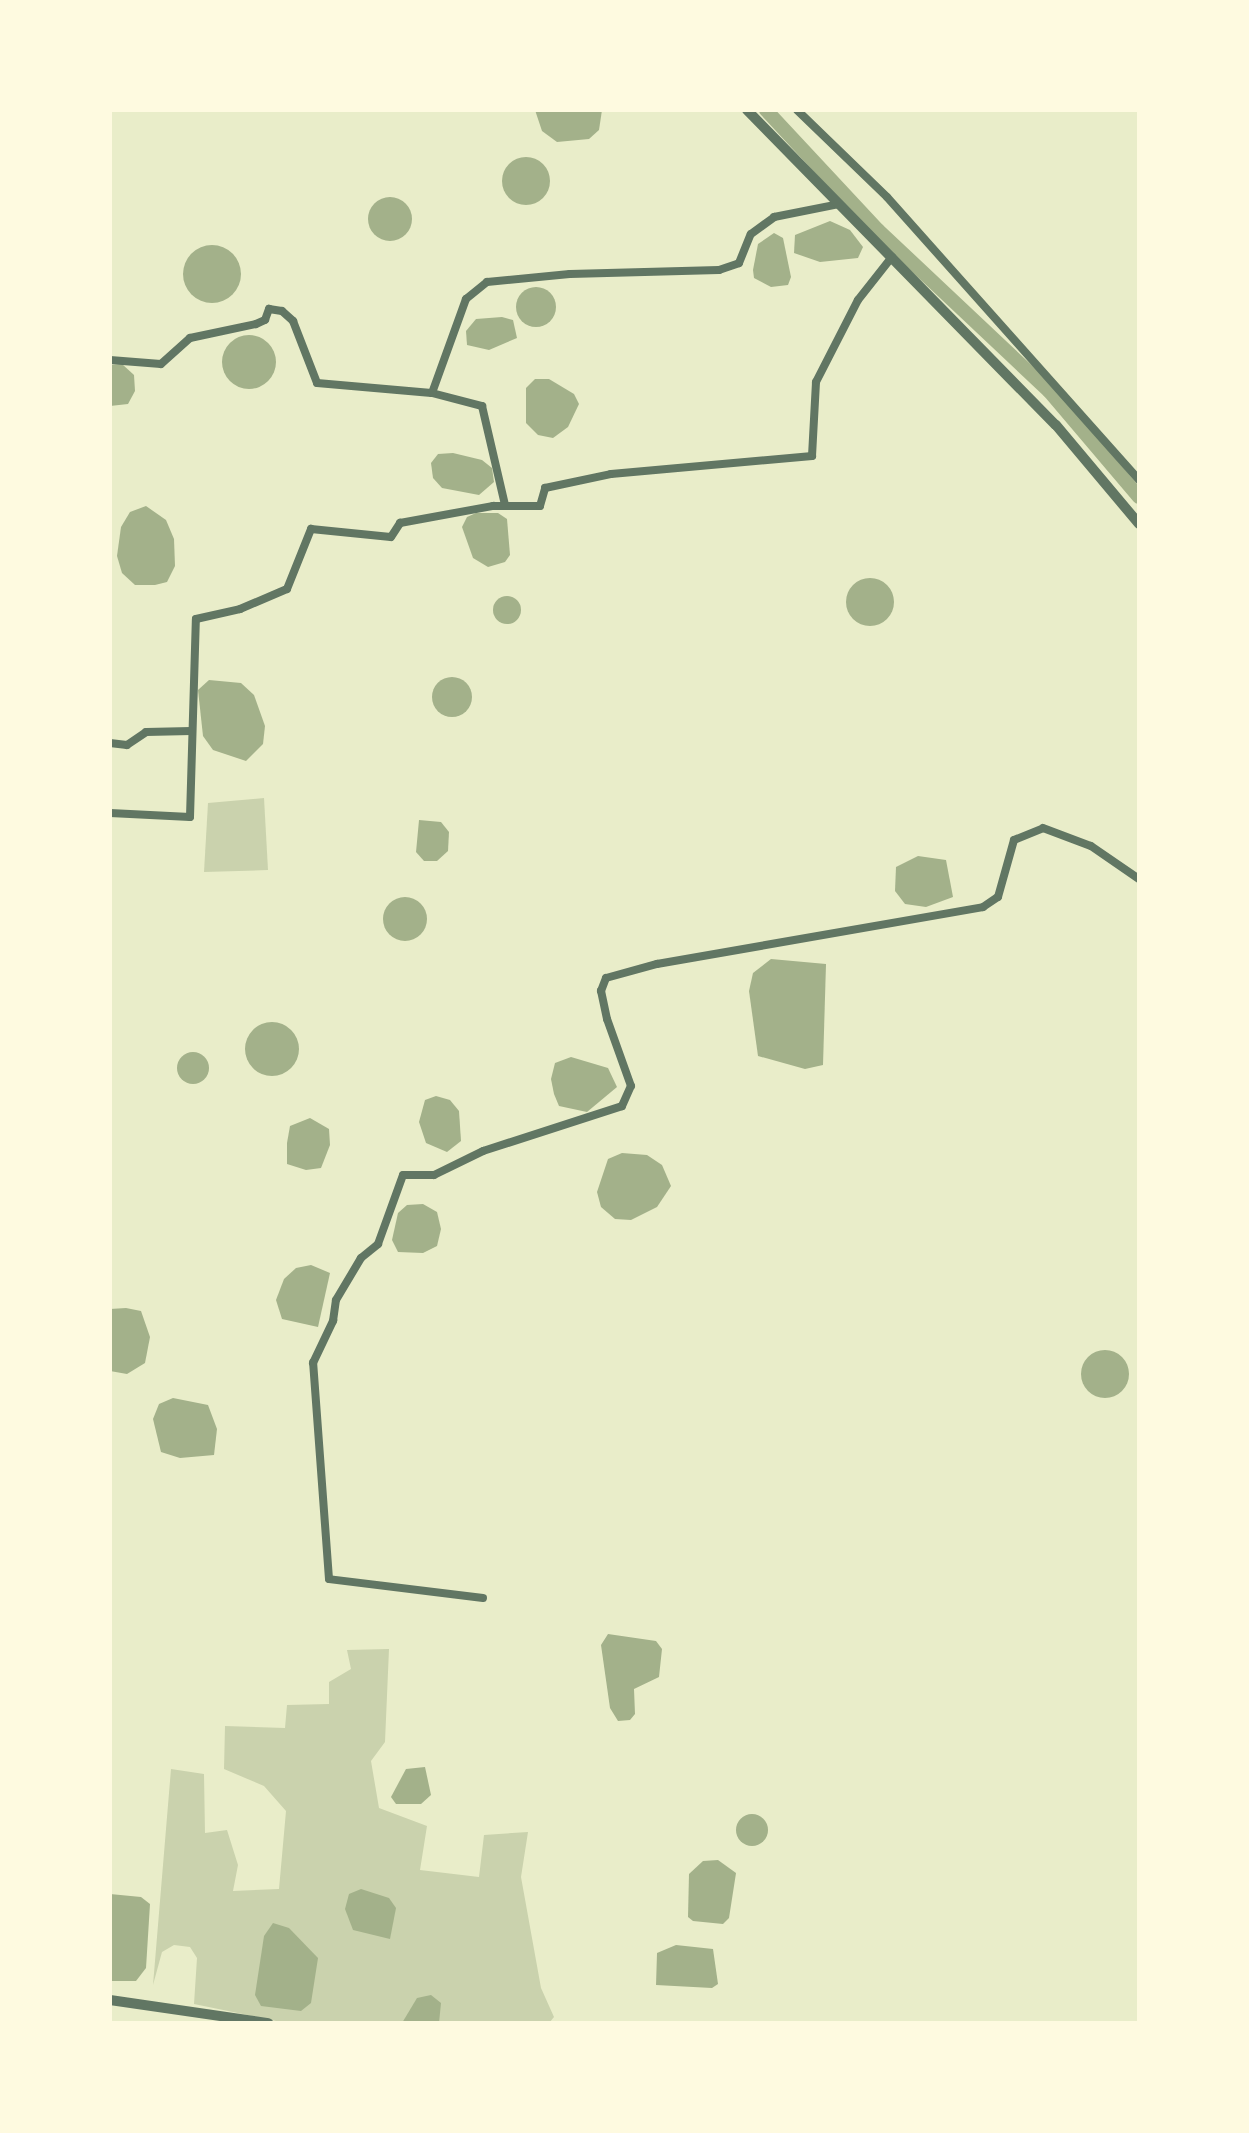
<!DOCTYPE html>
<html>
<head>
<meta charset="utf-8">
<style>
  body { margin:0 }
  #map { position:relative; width:1249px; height:2133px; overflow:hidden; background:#e9edc9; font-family:"Varela Round",sans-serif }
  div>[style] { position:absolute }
  .green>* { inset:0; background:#cad2ad }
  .water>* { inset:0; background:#a3b18a }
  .round { border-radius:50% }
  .canal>* { height:14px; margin:-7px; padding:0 7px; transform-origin:7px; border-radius:7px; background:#a3b18a }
  .minor>* { height:8px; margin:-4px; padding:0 4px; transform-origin:4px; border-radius:4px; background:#617663 }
  .tertiary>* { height:10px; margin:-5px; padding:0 5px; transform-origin:5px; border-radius:5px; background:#617663 }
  span { translate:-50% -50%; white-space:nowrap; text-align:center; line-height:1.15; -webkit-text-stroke:6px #fefae0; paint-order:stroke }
  .frame { position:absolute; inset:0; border:112px solid #fefae0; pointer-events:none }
</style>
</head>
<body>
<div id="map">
  <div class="green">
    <i style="clip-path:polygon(264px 798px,268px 870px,204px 872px,208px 803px)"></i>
    <i style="clip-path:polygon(389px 1649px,385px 1742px,371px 1761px,379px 1808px,427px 1826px,420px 1870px,479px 1877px,484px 1835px,528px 1832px,521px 1877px,541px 1988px,554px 2017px,549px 2023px,286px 2023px,194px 2004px,197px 1958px,190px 1947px,174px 1945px,162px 1952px,153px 1985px,171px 1769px,204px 1774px,205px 1833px,227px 1830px,238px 1865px,233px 1891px,279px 1889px,286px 1811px,264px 1786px,224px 1769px,225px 1726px,285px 1728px,287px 1705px,329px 1704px,329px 1682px,351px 1669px,347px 1650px)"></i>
  </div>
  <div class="water">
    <i style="clip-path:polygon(535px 110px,602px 110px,599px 130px,589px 139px,557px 142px,542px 131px)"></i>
    <i class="round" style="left:502px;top:157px;width:48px;height:48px"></i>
    <i class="round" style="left:368px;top:197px;width:44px;height:44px"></i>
    <i style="clip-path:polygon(830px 221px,850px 230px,863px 247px,858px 258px,820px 262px,794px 253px,795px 235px)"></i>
    <i style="clip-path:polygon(774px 233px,783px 238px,791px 277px,788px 285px,771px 287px,754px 278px,753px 270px,758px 244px)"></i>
    <i class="round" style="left:183px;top:245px;width:58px;height:58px"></i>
    <i class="round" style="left:516px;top:287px;width:40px;height:40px"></i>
    <i style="clip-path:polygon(502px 317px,513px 320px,517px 338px,489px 350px,467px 345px,466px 331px,476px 319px)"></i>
    <i class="round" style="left:222px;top:335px;width:54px;height:54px"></i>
    <i style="clip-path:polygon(122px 364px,134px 375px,135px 391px,128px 404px,110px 406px,110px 365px)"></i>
    <i style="clip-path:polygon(535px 379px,549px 379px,574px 394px,579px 404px,568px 427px,553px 438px,538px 435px,526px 423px,526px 388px)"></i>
    <i style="clip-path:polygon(453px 453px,482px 460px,492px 468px,494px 482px,479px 495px,442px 488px,433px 478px,431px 463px,438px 454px)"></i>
    <i style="clip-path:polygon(146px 506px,166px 520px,174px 539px,175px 566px,167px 582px,155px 585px,135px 585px,122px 573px,117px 556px,121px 527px,130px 512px)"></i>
    <i style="clip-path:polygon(476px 513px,498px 513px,507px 519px,510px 555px,505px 562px,488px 567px,473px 558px,462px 527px,467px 517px)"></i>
    <i class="round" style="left:846px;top:578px;width:48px;height:48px"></i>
    <i class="round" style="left:493px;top:596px;width:28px;height:28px"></i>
    <i class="round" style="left:432px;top:677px;width:40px;height:40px"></i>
    <i style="clip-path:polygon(209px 680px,241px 683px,254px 695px,265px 726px,263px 744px,246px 761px,213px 750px,203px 736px,198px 690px)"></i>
    <i style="clip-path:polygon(419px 820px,441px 822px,449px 832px,448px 851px,437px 861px,424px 861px,416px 852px)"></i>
    <i style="clip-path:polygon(918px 856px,946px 860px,953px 897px,926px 907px,905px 904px,895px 891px,896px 867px)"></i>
    <i class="round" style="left:383px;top:897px;width:44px;height:44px"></i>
    <i style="clip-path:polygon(771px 959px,826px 964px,823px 1065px,805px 1069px,758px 1056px,749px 991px,753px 973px)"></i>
    <i class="round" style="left:245px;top:1022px;width:54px;height:54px"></i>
    <i class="round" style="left:177px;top:1052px;width:32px;height:32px"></i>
    <i style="clip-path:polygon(571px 1057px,608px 1068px,617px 1087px,587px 1112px,559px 1106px,554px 1094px,551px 1079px,555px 1063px)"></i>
    <i style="clip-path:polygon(436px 1096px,450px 1100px,459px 1111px,461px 1141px,447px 1152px,426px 1143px,419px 1122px,425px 1100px)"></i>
    <i style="clip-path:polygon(310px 1118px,329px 1129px,330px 1145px,321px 1168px,306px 1170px,287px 1164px,287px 1143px,290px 1126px)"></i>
    <i style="clip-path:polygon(622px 1153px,647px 1155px,662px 1165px,671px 1186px,657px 1207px,631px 1220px,615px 1219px,601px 1207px,597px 1192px,608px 1159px)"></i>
    <i style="clip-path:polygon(423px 1204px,437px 1212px,441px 1229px,437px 1246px,423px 1253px,398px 1252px,392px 1240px,398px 1213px,407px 1205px)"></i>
    <i style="clip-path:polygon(311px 1265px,330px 1273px,318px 1327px,282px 1319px,276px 1300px,284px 1279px,296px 1268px)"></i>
    <i style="clip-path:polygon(126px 1308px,141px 1311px,150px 1337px,145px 1363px,127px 1374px,110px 1371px,110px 1309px)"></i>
    <i class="round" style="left:1081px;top:1350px;width:48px;height:48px"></i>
    <i style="clip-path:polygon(173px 1398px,208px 1405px,217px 1429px,214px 1455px,180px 1458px,161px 1452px,153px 1419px,159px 1404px)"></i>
    <i style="clip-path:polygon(608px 1634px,656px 1641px,662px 1649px,659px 1677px,634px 1689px,635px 1714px,630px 1720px,618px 1721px,610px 1708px,601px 1645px)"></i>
    <i style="clip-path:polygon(425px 1767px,431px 1795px,421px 1804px,396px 1804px,391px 1797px,406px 1769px)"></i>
    <i class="round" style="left:736px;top:1814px;width:32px;height:32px"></i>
    <i style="clip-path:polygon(718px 1860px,736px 1873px,729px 1918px,723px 1924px,693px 1921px,688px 1917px,689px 1874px,703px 1861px)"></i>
    <i style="clip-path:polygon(361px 1889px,389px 1898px,396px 1908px,390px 1939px,353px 1930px,345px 1909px,349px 1894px)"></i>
    <i style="clip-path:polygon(110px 1894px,141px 1897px,150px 1904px,146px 1968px,136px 1981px,110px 1981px)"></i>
    <i style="clip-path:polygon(273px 1923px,289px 1928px,318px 1958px,311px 2003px,301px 2011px,261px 2006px,255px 1995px,264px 1936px)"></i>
    <i style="clip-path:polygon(676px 1945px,713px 1949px,718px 1984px,712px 1988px,656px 1985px,657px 1953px)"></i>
    <i style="clip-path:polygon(431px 1995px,441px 2003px,439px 2023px,402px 2023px,417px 1998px)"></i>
  </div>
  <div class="canal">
    <i style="left:766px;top:110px;width:164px;rotate:47deg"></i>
    <i style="left:878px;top:230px;width:235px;rotate:43.3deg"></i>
    <i style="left:1049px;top:391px;width:139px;rotate:49.7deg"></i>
  </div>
  <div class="minor">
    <i style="left:797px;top:110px;width:125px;rotate:44deg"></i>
    <i style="left:887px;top:197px;width:379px;rotate:48.3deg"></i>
    <i style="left:110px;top:360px;width:51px;rotate:4.5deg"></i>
    <i style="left:161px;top:364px;width:39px;rotate:-42deg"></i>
    <i style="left:190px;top:338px;width:67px;rotate:-12deg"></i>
    <i style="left:256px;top:324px;width:10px;rotate:-24deg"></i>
    <i style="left:265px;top:320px;width:12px;rotate:-70deg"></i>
    <i style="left:269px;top:309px;width:13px;rotate:9deg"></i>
    <i style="left:282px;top:311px;width:15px;rotate:42deg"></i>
    <i style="left:293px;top:321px;width:66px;rotate:68.8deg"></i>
    <i style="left:317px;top:383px;width:115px;rotate:5deg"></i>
    <i style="left:432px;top:393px;width:52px;rotate:14.6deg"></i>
    <i style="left:482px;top:406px;width:102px;rotate:76.9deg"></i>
    <i style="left:432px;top:393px;width:100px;rotate:-70.1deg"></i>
    <i style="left:466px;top:299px;width:27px;rotate:-39deg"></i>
    <i style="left:487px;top:282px;width:83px;rotate:-5.5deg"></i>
    <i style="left:570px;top:274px;width:149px;rotate:-1.5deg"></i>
    <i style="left:719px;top:270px;width:21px;rotate:-19deg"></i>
    <i style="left:739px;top:263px;width:31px;rotate:-68deg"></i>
    <i style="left:751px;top:234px;width:29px;rotate:-36deg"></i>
    <i style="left:774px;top:217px;width:66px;rotate:-11.3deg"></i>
    <i style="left:110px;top:743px;width:17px;rotate:7deg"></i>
    <i style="left:127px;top:745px;width:23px;rotate:-34deg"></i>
    <i style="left:146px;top:732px;width:45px;rotate:-1.3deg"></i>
    <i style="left:110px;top:813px;width:80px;rotate:2.9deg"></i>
    <i style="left:190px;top:817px;width:198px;rotate:-88.3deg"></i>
    <i style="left:196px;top:619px;width:45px;rotate:-12.8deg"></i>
    <i style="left:240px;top:609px;width:51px;rotate:-23.1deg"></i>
    <i style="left:287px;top:589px;width:65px;rotate:-68.2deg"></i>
    <i style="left:311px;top:529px;width:80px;rotate:5.7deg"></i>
    <i style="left:391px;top:537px;width:17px;rotate:-57deg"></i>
    <i style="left:400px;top:523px;width:95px;rotate:-10.4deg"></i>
    <i style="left:493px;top:506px;width:47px"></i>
    <i style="left:540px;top:506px;width:19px;rotate:-74deg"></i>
    <i style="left:545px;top:488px;width:67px;rotate:-12deg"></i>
    <i style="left:611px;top:474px;width:202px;rotate:-5.1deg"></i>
    <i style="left:812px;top:456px;width:74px;rotate:-86.9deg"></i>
    <i style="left:816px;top:382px;width:92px;rotate:-62.9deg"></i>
    <i style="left:858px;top:300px;width:55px;rotate:-51.7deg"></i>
    <i style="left:483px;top:1598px;width:155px;rotate:-173deg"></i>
    <i style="left:329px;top:1579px;width:217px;rotate:-94.2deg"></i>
    <i style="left:313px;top:1363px;width:47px;rotate:-64.5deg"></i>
    <i style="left:333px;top:1321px;width:21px;rotate:-82deg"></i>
    <i style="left:336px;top:1300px;width:49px;rotate:-59.2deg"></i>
    <i style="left:361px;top:1258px;width:22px;rotate:-39deg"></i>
    <i style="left:378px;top:1244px;width:73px;rotate:-70.1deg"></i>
    <i style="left:403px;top:1175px;width:31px"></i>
    <i style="left:434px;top:1175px;width:55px;rotate:-26.1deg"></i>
    <i style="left:483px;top:1151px;width:146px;rotate:-17.9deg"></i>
    <i style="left:622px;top:1106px;width:22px;rotate:-66deg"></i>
    <i style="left:631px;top:1086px;width:71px;rotate:-109.7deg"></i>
    <i style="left:607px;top:1019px;width:29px;rotate:-102deg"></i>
    <i style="left:601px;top:991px;width:14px;rotate:-69deg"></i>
    <i style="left:606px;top:978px;width:53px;rotate:-15.4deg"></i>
    <i style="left:657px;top:964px;width:331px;rotate:-9.9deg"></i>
    <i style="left:983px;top:907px;width:18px;rotate:-34deg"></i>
    <i style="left:998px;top:897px;width:59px;rotate:-74.3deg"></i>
    <i style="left:1014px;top:840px;width:31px;rotate:-22deg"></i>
    <i style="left:1043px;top:828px;width:51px;rotate:20.6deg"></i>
    <i style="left:1091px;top:846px;width:58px;rotate:34.5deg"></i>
  </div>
  <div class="tertiary">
    <i style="left:747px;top:110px;width:441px;rotate:45.6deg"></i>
    <i style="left:1056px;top:425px;width:129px;rotate:50deg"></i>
    <i style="left:110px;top:2000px;width:160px;rotate:8.3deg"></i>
  </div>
  <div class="frame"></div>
</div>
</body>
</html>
